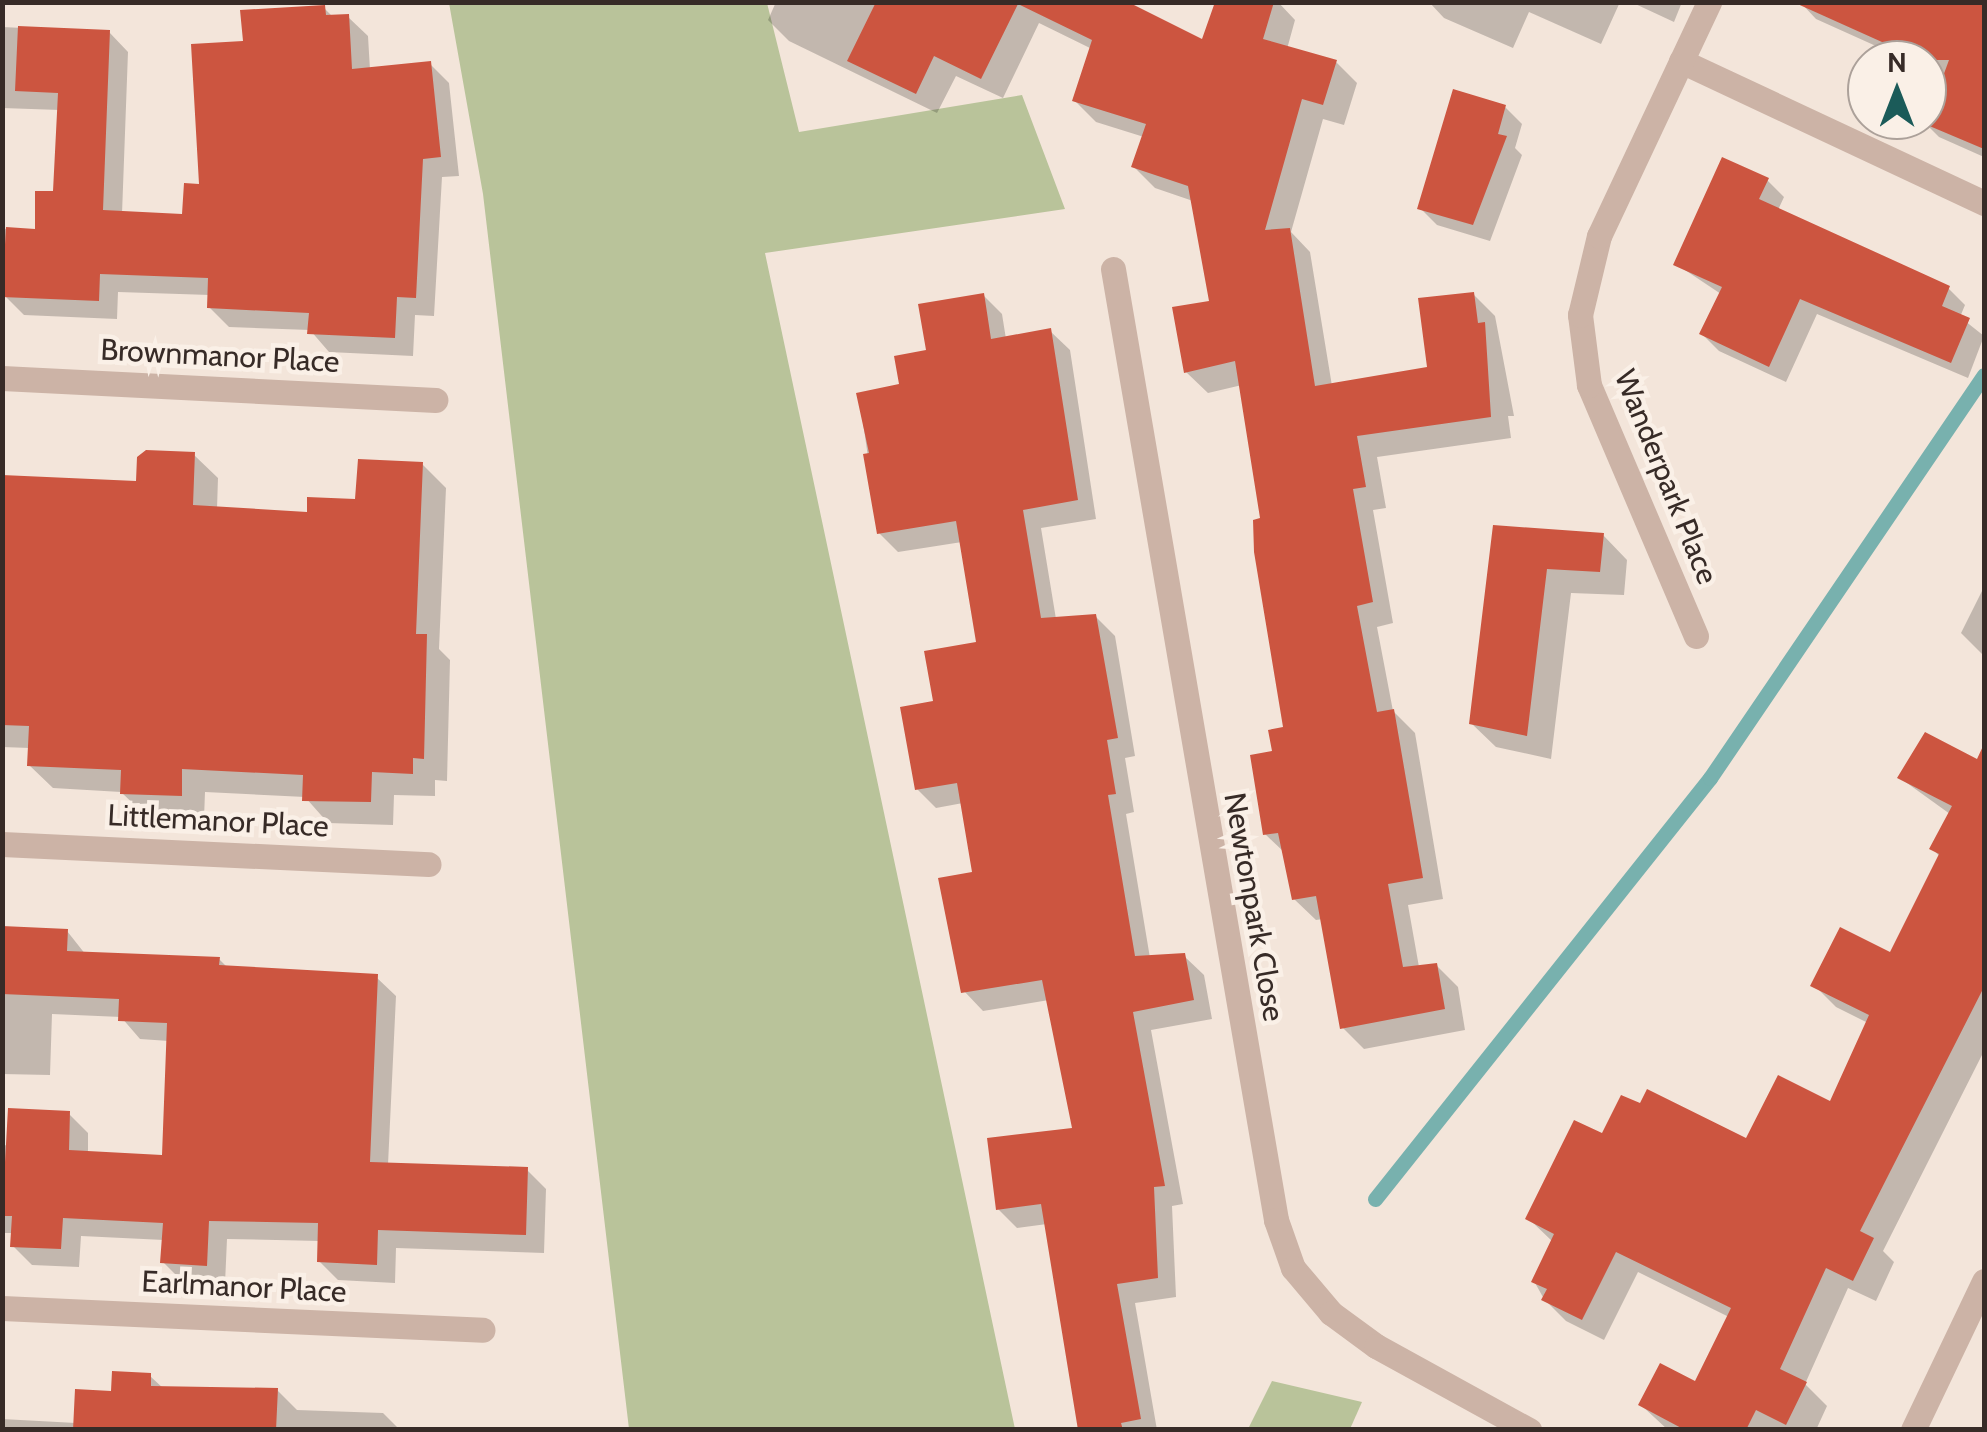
<!DOCTYPE html>
<html>
<head>
<meta charset="utf-8">
<style>
  body { margin:0 }
  #map { position:relative; width:1987px; height:1432px; overflow:hidden; background:#f3e5da; font-family:Cabin,sans-serif }
  div>[style] { position:absolute }
  .green>* { inset:0; background:#b9c39a }
  .shadow>* { inset:0; background:#0003 }
  .stream>* { height:15px; margin:-7.5px; padding:0 7.5px; transform-origin:7.5px; border-radius:7.5px; background:#78b1ae }
  .building>* { inset:0; background:#cc5540 }
  .minor>* { height:25px; margin:-12.5px; padding:0 12.5px; transform-origin:12.5px; border-radius:12.5px; background:#ccb3a6 }
  span { translate:-50% -50%; white-space:nowrap; text-align:center; line-height:1.15; -webkit-text-stroke:9px #faf0e7; paint-order:stroke }
  .street-label { font-size:30px; color:#372b27 }
  .frame { position:absolute; inset:0; border:5px solid #372b27; pointer-events:none }
  .north { position:absolute; left:1847px; top:40px; width:100px; height:100px; box-sizing:border-box; background:#faf0e7; border:2px solid #aca19a; border-radius:50%; rotate:0deg; font-size:28px; font-weight:700; line-height:40px; text-align:center; color:#372b27 }
  .north::after { content:''; display:block; margin:auto; width:35px; height:45px; background:#1b5b59; clip-path:polygon(50% 0,100% 100%,50% 72%,0 100%) }
</style>
</head>
<body>
<div id="map">
  <div class="green">
    <i style="clip-path:polygon(449px 3px,767px 3px,799px 132px,1022px 95px,1065px 209px,765px 253px,1015px 1429px,629px 1429px,483px 194px)"></i>
    <i style="clip-path:polygon(1272px 1381px,1362px 1402px,1350px 1429px,1248px 1429px)"></i>
  </div>
  <div class="shadow">
    <i style="clip-path:polygon(776px 2px,1122px 2px,1204px 43px,1217px 2px,1278px 2px,1295px 20px,1287px 49px,1336px 62px,1357px 83px,1344px 125px,1323px 119px,1291px 232px,1310px 252px,1332px 386px,1429px 370px,1473px 294px,1495px 316px,1514px 416px,1508px 416px,1511px 438px,1377px 457px,1386px 508px,1373px 510px,1393px 623px,1377px 627px,1393px 711px,1415px 733px,1443px 899px,1408px 905px,1419px 967px,1436px 965px,1458px 987px,1465px 1030px,1364px 1049px,1343px 1028px,1323px 919px,1316px 920px,1294px 899px,1285px 853px,1265px 834px,1274px 753px,1286px 729px,1263px 520px,1242px 385px,1208px 393px,1186px 372px,1212px 303px,1193px 201px,1155px 188px,1133px 166px,1144px 137px,1096px 122px,1075px 101px,1092px 49px,1039px 23px,1003px 98px,956px 76px,937px 113px,789px 41px,768px 20px)"></i>
    <i style="clip-path:polygon(1429px 2px,1620px 2px,1601px 44px,1529px 12px,1513px 48px,1444px 18px)"></i>
    <i style="clip-path:polygon(1631px 2px,1682px 2px,1674px 22px)"></i>
    <i style="clip-path:polygon(1984px 2px,1984px 157px,1939px 137px,1923px 121px,1932px 102px,1927px 60px,1907px 60px,1816px 19px,1801px 3px)"></i>
    <i style="clip-path:polygon(324px 8px,333px 17px,348px 17px,368px 36px,370px 70px,430px 64px,449px 83px,459px 176px,442px 177px,434px 316px,415px 315px,413px 356px,329px 352px,310px 330px,229px 327px,209px 307px,210px 295px,118px 292px,117px 319px,24px 315px,5px 296px,2px 229px,38px 231px,55px 194px,60px 110px,2px 108px,2px 27px,109px 32px,128px 52px,122px 214px,185px 217px,201px 187px,245px 44px)"></i>
    <i style="clip-path:polygon(1505px 107px,1522px 124px,1515px 148px,1522px 155px,1490px 241px,1437px 225px,1420px 208px)"></i>
    <i style="clip-path:polygon(1767px 180px,1784px 197px,1778px 210px,1949px 289px,1965px 305px,1960px 317px,1984px 336px,1968px 378px,1817px 314px,1786px 382px,1719px 351px,1702px 334px,1721px 294px,1676px 264px)"></i>
    <i style="clip-path:polygon(983px 295px,1002px 314px,1006px 339px,1050px 331px,1070px 350px,1096px 519px,1041px 528px,1056px 619px,1095px 616px,1115px 636px,1135px 756px,1125px 758px,1134px 812px,1126px 814px,1150px 958px,1184px 956px,1204px 975px,1212px 1019px,1151px 1030px,1183px 1204px,1172px 1206px,1176px 1297px,1135px 1303px,1157px 1430px,1082px 1430px,1047px 1224px,1017px 1228px,998px 1209px,1075px 1130px,1049px 1000px,983px 1011px,964px 991px,974px 874px,963px 803px,936px 808px,917px 789px,935px 703px,979px 644px,962px 542px,898px 552px,879px 533px,859px 395px,902px 386px)"></i>
    <i style="clip-path:polygon(194px 455px,218px 478px,217px 509px,309px 515px,358px 501px,422px 464px,446px 488px,439px 649px,450px 660px,447px 781px,435px 780px,435px 796px,394px 795px,393px 825px,328px 823px,305px 797px,205px 792px,204px 819px,146px 816px,121px 792px,53px 788px,29px 765px,30px 748px,2px 747px,2px 477px,138px 484px)"></i>
    <i style="clip-path:polygon(1495px 527px,1603px 535px,1627px 560px,1624px 595px,1571px 593px,1551px 759px,1496px 747px,1471px 723px)"></i>
    <i style="clip-path:polygon(1984px 587px,1984px 656px,1961px 633px)"></i>
    <i style="clip-path:polygon(1984px 748px,1984px 1051px,1883px 1251px,1894px 1262px,1876px 1301px,1848px 1288px,1805px 1384px,1827px 1406px,1816px 1430px,1668px 1430px,1641px 1405px,1696px 1384px,1729px 1317px,1638px 1272px,1604px 1340px,1566px 1321px,1544px 1299px,1534px 1281px,1553px 1242px,1528px 1218px,1603px 1136px,1747px 1142px,1832px 1105px,1868px 1023px,1836px 1007px,1814px 985px,1891px 956px,1940px 857px,1932px 848px,1950px 814px,1900px 778px,1977px 762px)"></i>
    <i style="clip-path:polygon(2px 928px,67px 931px,86px 955px,219px 959px,228px 968px,376px 977px,396px 996px,388px 1165px,527px 1170px,546px 1189px,544px 1253px,396px 1248px,395px 1283px,338px 1280px,319px 1261px,320px 1241px,227px 1239px,225px 1284px,182px 1281px,163px 1262px,164px 1240px,81px 1236px,79px 1267px,32px 1265px,13px 1246px,13px 1233px,2px 1233px,2px 1147px,69px 1114px,88px 1133px,88px 1153px,165px 1158px,169px 1041px,140px 1039px,121px 1017px,52px 1014px,50px 1075px,2px 1074px)"></i>
    <i style="clip-path:polygon(150px 1376px,164px 1389px,277px 1390px,297px 1410px,383px 1413px,399px 1429px,413px 1430px,2px 1430px,2px 1419px,76px 1423px)"></i>
  </div>
  <div class="stream">
    <i style="left:1375px;top:1199px;width:538px;rotate:-51.49deg"></i>
    <i style="left:1710px;top:778px;width:487px;rotate:-55.8deg"></i>
  </div>
  <div class="building">
    <i style="clip-path:polygon(876px 2px,1128px 2px,1202px 39px,1215px 2px,1274px 2px,1263px 39px,1337px 60px,1323px 105px,1302px 99px,1265px 230px,1290px 228px,1315px 386px,1427px 367px,1418px 298px,1474px 292px,1478px 323px,1485px 322px,1491px 417px,1357px 436px,1366px 487px,1353px 489px,1373px 602px,1357px 606px,1377px 712px,1394px 709px,1423px 878px,1388px 884px,1403px 967px,1437px 963px,1445px 1009px,1340px 1029px,1316px 896px,1292px 900px,1278px 833px,1263px 835px,1250px 755px,1272px 751px,1268px 730px,1283px 727px,1254px 552px,1253px 520px,1260px 518px,1235px 361px,1184px 373px,1172px 307px,1209px 301px,1188px 186px,1131px 167px,1146px 124px,1072px 101px,1092px 40px,1018px 4px,981px 79px,934px 56px,916px 94px,847px 61px)"></i>
    <i style="clip-path:polygon(1793px 2px,1984px 2px,1984px 149px,1920px 122px,1927px 120px,1949px 60px,1922px 60px)"></i>
    <i style="clip-path:polygon(325px 5px,326px 15px,349px 14px,352px 69px,431px 61px,441px 157px,423px 159px,416px 298px,397px 297px,395px 338px,307px 334px,309px 313px,207px 308px,208px 278px,100px 274px,99px 301px,2px 297px,6px 227px,35px 229px,35px 191px,53px 191px,58px 93px,15px 91px,18px 26px,110px 30px,103px 210px,182px 214px,184px 183px,199px 184px,191px 44px,243px 41px,240px 10px)"></i>
    <i style="clip-path:polygon(1453px 89px,1506px 105px,1498px 134px,1507px 136px,1473px 225px,1417px 209px)"></i>
    <i style="clip-path:polygon(1722px 157px,1769px 178px,1759px 199px,1950px 286px,1942px 306px,1970px 318px,1951px 363px,1800px 299px,1769px 367px,1699px 334px,1722px 287px,1673px 265px)"></i>
    <i style="clip-path:polygon(984px 293px,991px 339px,1051px 328px,1078px 500px,1023px 510px,1041px 618px,1096px 614px,1118px 738px,1107px 740px,1116px 794px,1108px 795px,1135px 956px,1185px 953px,1194px 1000px,1133px 1012px,1165px 1186px,1154px 1187px,1158px 1278px,1117px 1284px,1141px 1419px,1121px 1423px,1123px 1430px,1078px 1430px,1041px 1204px,996px 1210px,987px 1138px,1072px 1128px,1042px 980px,961px 993px,938px 878px,972px 872px,957px 783px,915px 790px,900px 707px,933px 701px,924px 651px,976px 642px,956px 521px,877px 534px,863px 454px,869px 453px,856px 393px,899px 384px,894px 356px,926px 350px,918px 304px)"></i>
    <i style="clip-path:polygon(146px 450px,195px 452px,193px 505px,307px 512px,307px 497px,355px 499px,358px 459px,423px 462px,416px 634px,427px 634px,424px 759px,413px 758px,413px 774px,372px 772px,371px 802px,302px 801px,303px 775px,182px 769px,182px 796px,120px 794px,121px 770px,27px 766px,29px 726px,2px 725px,2px 475px,136px 481px,137px 457px)"></i>
    <i style="clip-path:polygon(1493px 525px,1604px 533px,1600px 572px,1547px 569px,1527px 736px,1469px 724px)"></i>
    <i style="clip-path:polygon(1925px 732px,1977px 759px,1984px 744px,1984px 987px,1860px 1231px,1874px 1238px,1853px 1281px,1826px 1268px,1780px 1369px,1807px 1382px,1786px 1425px,1756px 1410px,1746px 1430px,1685px 1430px,1638px 1405px,1660px 1363px,1695px 1381px,1731px 1308px,1616px 1252px,1582px 1320px,1541px 1300px,1547px 1289px,1531px 1282px,1554px 1234px,1525px 1219px,1574px 1120px,1602px 1133px,1621px 1095px,1640px 1103px,1647px 1089px,1746px 1138px,1778px 1075px,1830px 1101px,1869px 1015px,1810px 986px,1840px 927px,1890px 952px,1939px 854px,1929px 849px,1952px 806px,1897px 778px)"></i>
    <i style="clip-path:polygon(2px 926px,68px 929px,67px 951px,220px 957px,219px 965px,378px 974px,370px 1162px,528px 1167px,526px 1235px,378px 1230px,377px 1265px,317px 1262px,318px 1223px,209px 1221px,207px 1266px,160px 1263px,163px 1223px,63px 1218px,61px 1249px,10px 1247px,12px 1216px,2px 1216px,8px 1108px,70px 1111px,69px 1150px,162px 1155px,167px 1023px,118px 1021px,119px 999px,2px 994px)"></i>
    <i style="clip-path:polygon(112px 1371px,151px 1373px,151px 1386px,278px 1388px,276px 1430px,73px 1430px,75px 1389px,111px 1391px)"></i>
  </div>
  <div class="minor">
    <i style="left:1681px;top:61px;width:335px;rotate:25.1deg"></i>
    <i style="left:1113px;top:269px;width:965px;rotate:80.27deg"></i>
    <i style="left:1276px;top:1220px;width:51px;rotate:70.5deg"></i>
    <i style="left:1293px;top:1268px;width:59px;rotate:49.8deg"></i>
    <i style="left:1331px;top:1313px;width:56px;rotate:36.3deg"></i>
    <i style="left:1376px;top:1346px;width:175px;rotate:28.8deg"></i>
    <i style="left:2px;top:378px;width:434px;rotate:2.9deg"></i>
    <i style="left:1696px;top:636px;width:273px;rotate:-113.1deg"></i>
    <i style="left:1589px;top:385px;width:71px;rotate:-97.3deg"></i>
    <i style="left:1580px;top:315px;width:81px;rotate:-76.5deg"></i>
    <i style="left:1599px;top:236px;width:259px;rotate:-64.8deg"></i>
    <i style="left:2px;top:844px;width:427px;rotate:2.7deg"></i>
    <i style="left:2px;top:1308px;width:481px;rotate:2.6deg"></i>
    <i style="left:1913px;top:1430px;width:165px;rotate:-64.5deg"></i>
  </div>
  <div class="street-label">
    <span style="left:220px;top:356px;rotate:3deg">Brownmanor Place</span>
    <span style="left:1666px;top:477px;rotate:68deg">Wanderpark Place</span>
    <span style="left:218px;top:821px;rotate:3deg">Littlemanor Place</span>
    <span style="left:1254px;top:907px;rotate:80deg">Newtonpark Close</span>
    <span style="left:244px;top:1287px;rotate:3deg">Earlmanor Place</span>
  </div>
  <div class="frame"></div>
  <div class="north">N</div>
</div>
</body>
</html>
